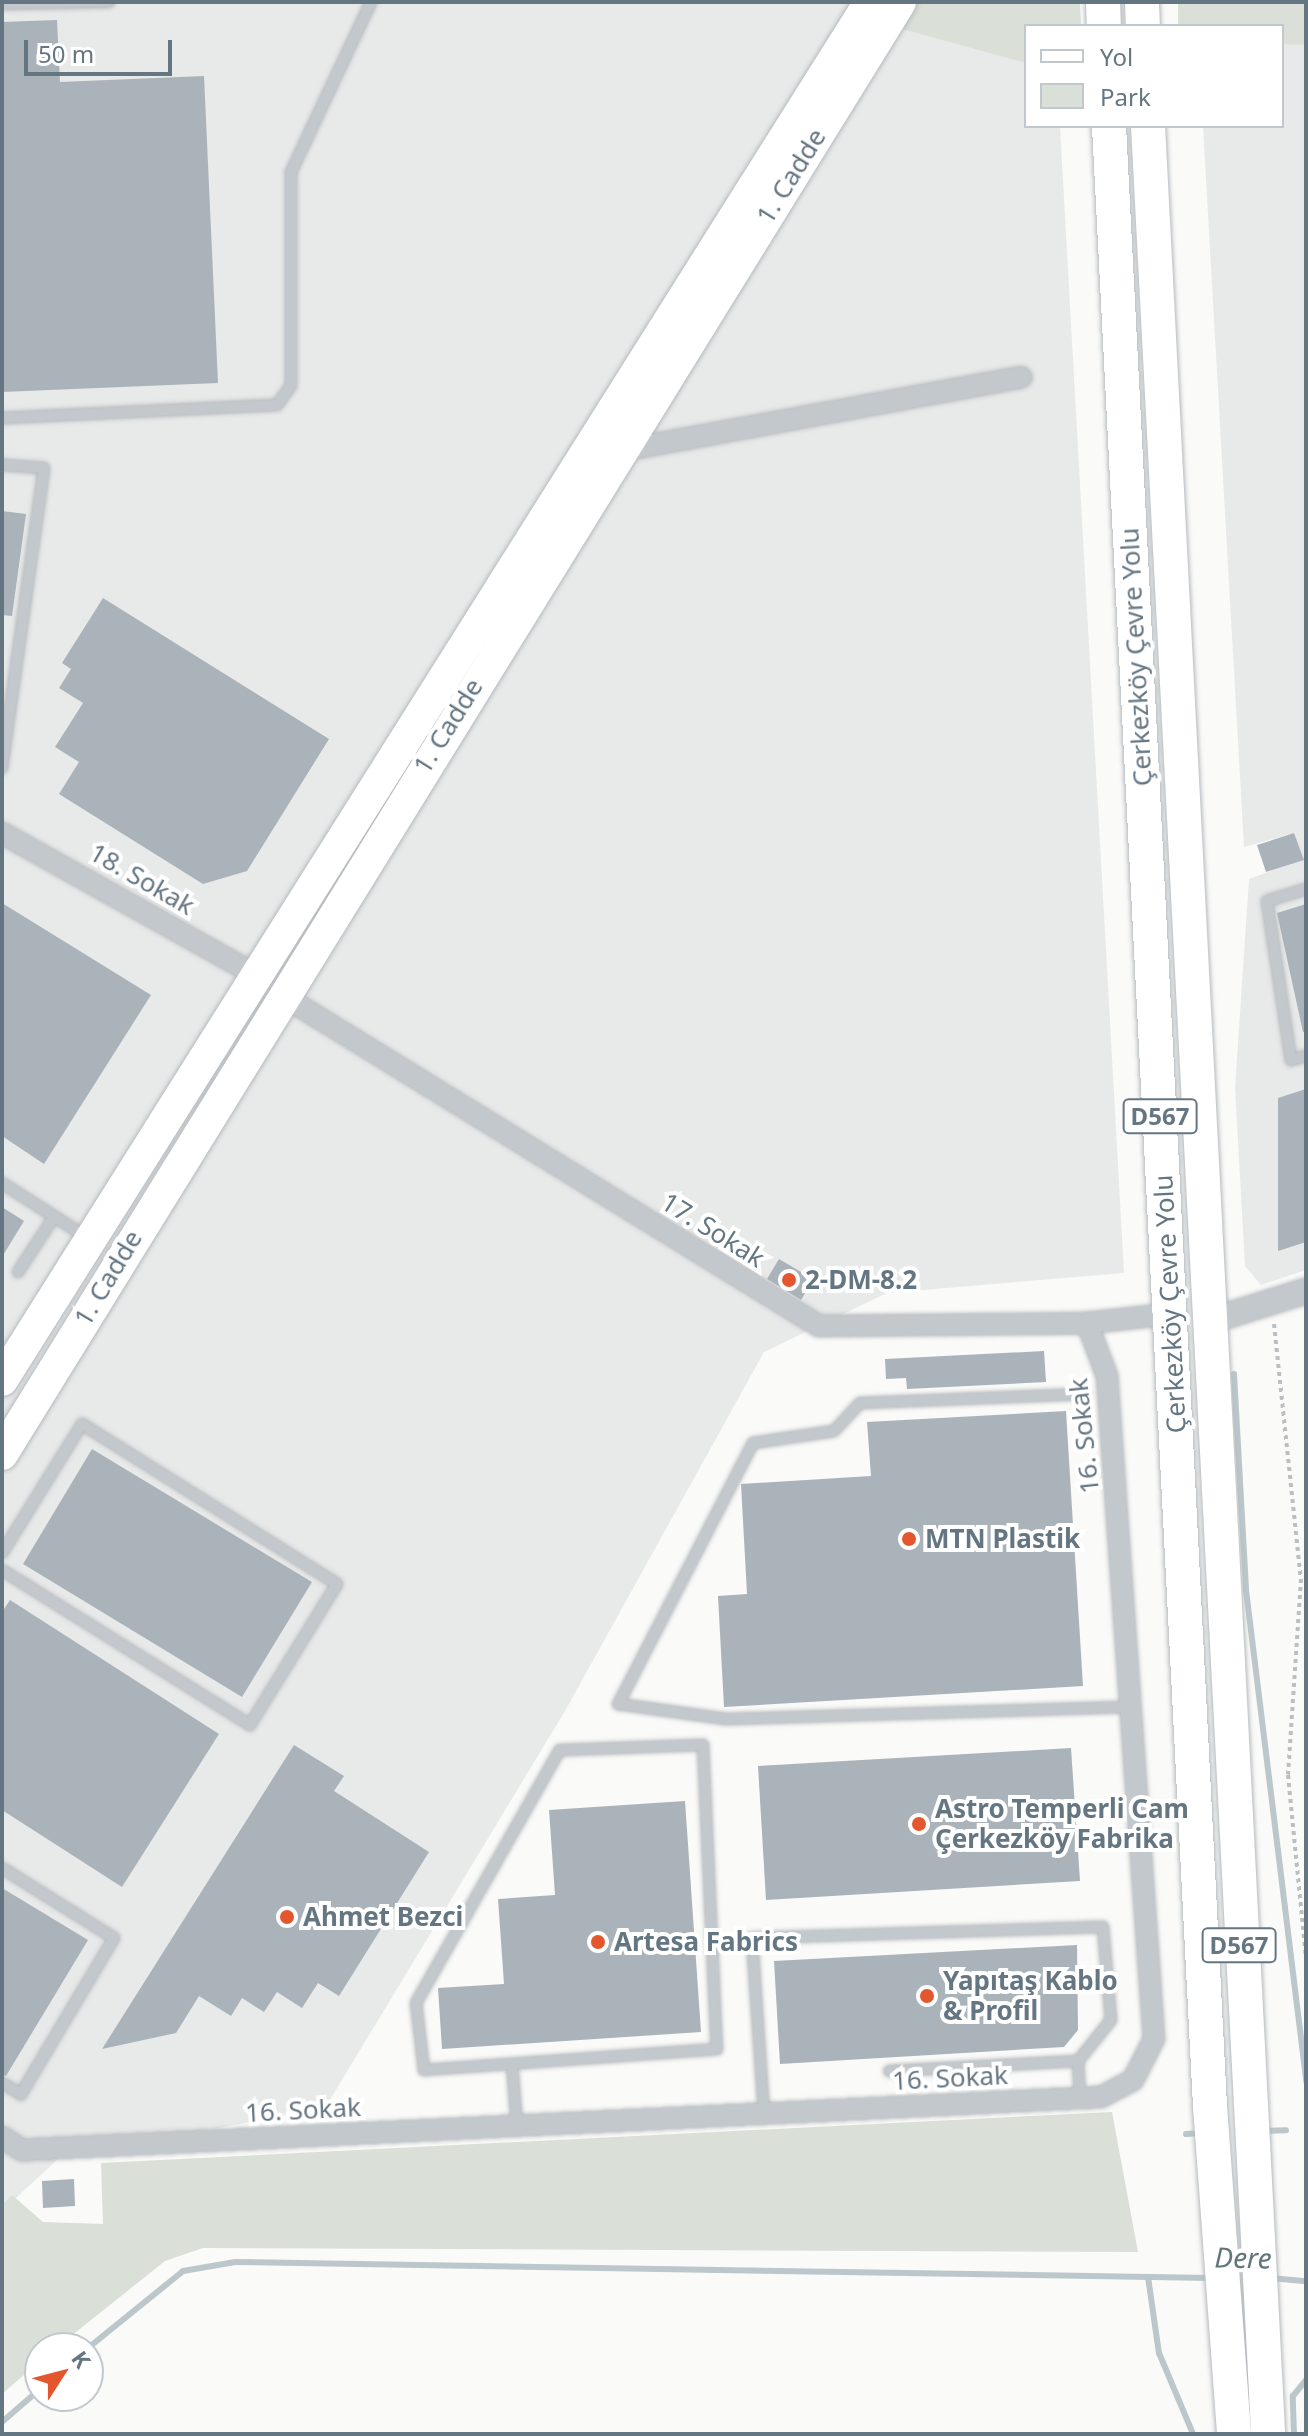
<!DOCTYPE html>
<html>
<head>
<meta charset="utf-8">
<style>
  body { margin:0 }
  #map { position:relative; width:1308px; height:2436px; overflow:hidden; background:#fafaf8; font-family:"Noto Sans",sans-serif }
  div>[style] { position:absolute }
  .built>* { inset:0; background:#e8e9e9 }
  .green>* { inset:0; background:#dadfd7 }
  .stream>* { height:6px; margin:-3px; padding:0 3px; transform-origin:3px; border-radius:3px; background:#bbc7cb }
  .building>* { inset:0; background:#aab3b9 }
  .path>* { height:4px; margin-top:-2px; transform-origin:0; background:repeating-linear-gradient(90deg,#bbbfc2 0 4px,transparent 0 8px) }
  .roads { filter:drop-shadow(0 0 2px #b5babe) drop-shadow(0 0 2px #b5babe) }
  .service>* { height:10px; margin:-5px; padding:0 5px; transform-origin:5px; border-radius:5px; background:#c3c8cc }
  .minor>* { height:20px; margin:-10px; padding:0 10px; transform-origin:10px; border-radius:10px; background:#c3c8cc }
  .tertiary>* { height:24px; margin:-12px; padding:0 12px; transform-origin:12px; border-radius:12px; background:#c3c8cc }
  .primary>* { height:32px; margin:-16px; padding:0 16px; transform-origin:16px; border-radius:16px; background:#fff }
  .trunk>* { height:34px; margin:-17px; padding:0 17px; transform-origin:17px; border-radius:17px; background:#fff }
  .dots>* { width:22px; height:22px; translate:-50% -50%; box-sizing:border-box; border:4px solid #fff; border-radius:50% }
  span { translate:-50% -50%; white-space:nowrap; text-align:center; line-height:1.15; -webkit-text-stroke:8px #fff; paint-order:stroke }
  .shield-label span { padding:2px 6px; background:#fff; border:2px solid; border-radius:6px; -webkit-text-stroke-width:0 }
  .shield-label { font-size:24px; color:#657683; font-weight:700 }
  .street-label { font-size:26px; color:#657683 }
  .poi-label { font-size:26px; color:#657683; font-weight:700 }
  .left { translate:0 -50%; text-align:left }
  .water-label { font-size:28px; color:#60757c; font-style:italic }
  .frame { position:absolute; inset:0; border:4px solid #657683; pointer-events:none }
  .legend { position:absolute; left:1024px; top:24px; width:260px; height:104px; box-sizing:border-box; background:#fff; border:2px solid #c1c8cd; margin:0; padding:10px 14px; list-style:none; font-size:24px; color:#657683 }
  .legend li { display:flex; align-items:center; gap:16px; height:40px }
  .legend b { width:40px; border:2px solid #c1c8cd }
  .north { position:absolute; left:24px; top:2332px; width:80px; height:80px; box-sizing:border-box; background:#fff; border:2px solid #c1c8cd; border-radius:50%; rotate:54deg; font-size:22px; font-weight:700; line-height:32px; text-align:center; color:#657683 }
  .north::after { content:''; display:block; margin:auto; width:28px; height:36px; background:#e4572e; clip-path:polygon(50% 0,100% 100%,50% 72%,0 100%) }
  .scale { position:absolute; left:24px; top:40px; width:148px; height:36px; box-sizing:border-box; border:4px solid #657683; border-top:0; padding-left:10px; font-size:24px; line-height:28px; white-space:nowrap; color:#657683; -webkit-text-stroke:6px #fff; paint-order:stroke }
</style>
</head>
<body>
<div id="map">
  <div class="built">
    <i style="clip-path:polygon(2px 2px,1071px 2px,1026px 26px,1026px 126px,1060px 126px,1124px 1273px,887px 1293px,764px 1352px,565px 1711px,325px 2108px,59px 2158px,2px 2211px)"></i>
    <i style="clip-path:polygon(1282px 44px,1306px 44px,1306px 1270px,1261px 1285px,1245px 1266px,1235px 1088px,1249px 879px,1303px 859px,1294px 833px,1244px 847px,1203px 126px,1282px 126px)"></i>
  </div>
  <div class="green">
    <i style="clip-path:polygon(912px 2px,1080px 2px,1081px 26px,1026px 26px,1026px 63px,895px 27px)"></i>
    <i style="clip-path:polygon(1178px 2px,1306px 2px,1306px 45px,1282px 44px,1282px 26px,1178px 26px)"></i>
    <i style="clip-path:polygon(1112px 2112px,1138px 2252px,203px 2248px,165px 2261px,56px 2348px,40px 2348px,40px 2361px,2px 2394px,2px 2205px,12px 2195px,43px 2222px,103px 2224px,101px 2163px)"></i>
  </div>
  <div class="stream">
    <i style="left:1234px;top:1374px;width:216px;rotate:86.8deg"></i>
    <i style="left:1246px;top:1590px;width:496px;rotate:83deg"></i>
    <i style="left:1262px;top:2131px;width:24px;rotate:-2deg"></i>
    <i style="left:1186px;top:2134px;width:17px;rotate:-3deg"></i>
    <i style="left:1148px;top:2277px;width:77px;rotate:81.8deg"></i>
    <i style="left:1159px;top:2353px;width:88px;rotate:67.2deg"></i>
    <i style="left:1270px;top:2278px;width:36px;rotate:5deg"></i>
    <i style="left:88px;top:2348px;width:122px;rotate:-39deg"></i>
    <i style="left:183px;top:2271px;width:53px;rotate:-9.8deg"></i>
    <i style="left:235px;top:2262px;width:976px;rotate:0.94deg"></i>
    <i style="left:2px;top:2422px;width:50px;rotate:-41deg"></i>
    <i style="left:1294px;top:2434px;width:38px;rotate:-92deg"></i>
    <i style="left:1293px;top:2396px;width:21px;rotate:-51deg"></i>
  </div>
  <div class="building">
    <i style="clip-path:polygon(57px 20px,60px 82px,204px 76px,218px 383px,2px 392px,2px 22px)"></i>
    <i style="clip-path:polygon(2px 511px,26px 514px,12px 616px,2px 615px)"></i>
    <i style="clip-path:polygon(103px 598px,329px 739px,247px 871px,203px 884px,59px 794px,79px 762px,55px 747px,83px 703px,59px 688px,71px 669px,62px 663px)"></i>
    <i style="clip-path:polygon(1294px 833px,1304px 860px,1266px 872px,1257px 845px)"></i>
    <i style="clip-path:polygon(2px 903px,151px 995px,44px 1164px,2px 1136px)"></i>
    <i style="clip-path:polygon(1306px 904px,1306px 1032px,1303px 1032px,1277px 913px)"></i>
    <i style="clip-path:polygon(1306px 1089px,1306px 1242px,1278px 1251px,1278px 1098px)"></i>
    <i style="clip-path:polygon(2px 1207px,24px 1221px,2px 1257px)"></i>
    <i style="clip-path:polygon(779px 1259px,813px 1279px,801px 1300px,767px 1279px)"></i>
    <i style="clip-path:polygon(1044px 1351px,1046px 1382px,907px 1389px,906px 1378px,886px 1379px,885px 1359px)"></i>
    <i style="clip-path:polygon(1066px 1411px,1083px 1686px,724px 1707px,718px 1596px,747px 1594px,741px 1484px,871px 1476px,867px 1422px)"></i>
    <i style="clip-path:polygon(92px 1449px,312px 1582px,242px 1697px,23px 1564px)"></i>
    <i style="clip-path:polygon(10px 1600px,219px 1734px,122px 1887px,2px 1810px,2px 1612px)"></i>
    <i style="clip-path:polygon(294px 1745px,344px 1776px,334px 1791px,429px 1852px,339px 1996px,318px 1983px,302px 2008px,277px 1992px,264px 2012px,242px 1998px,231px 2016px,199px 1996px,176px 2033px,102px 2049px)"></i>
    <i style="clip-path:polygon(1071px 1748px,1080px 1881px,766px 1900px,758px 1766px)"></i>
    <i style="clip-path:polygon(685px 1801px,701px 2032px,442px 2049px,438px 1988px,504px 1984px,498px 1899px,555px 1895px,549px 1810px)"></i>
    <i style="clip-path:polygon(2px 1888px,88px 1940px,6px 2076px,2px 2075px)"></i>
    <i style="clip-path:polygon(1077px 1945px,1078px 2030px,1064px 2047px,780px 2064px,774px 1961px)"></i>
    <i style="clip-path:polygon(74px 2179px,75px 2206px,43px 2208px,42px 2181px)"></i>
  </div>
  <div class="path">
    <i style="left:1274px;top:1324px;width:256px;rotate:84deg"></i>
    <i style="left:1301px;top:1579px;width:196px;rotate:93.8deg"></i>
    <i style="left:1288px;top:1775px;width:186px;rotate:84.4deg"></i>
  </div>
  <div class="roads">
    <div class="service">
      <i style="left:2px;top:4px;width:107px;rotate:-1.1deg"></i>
      <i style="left:2px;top:418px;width:275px;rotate:-2.7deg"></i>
      <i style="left:277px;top:405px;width:24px;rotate:-54deg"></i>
      <i style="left:291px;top:386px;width:214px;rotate:-90deg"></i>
      <i style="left:291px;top:172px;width:188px;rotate:-64.8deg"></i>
      <i style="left:2px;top:465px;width:42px;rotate:4.1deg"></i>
      <i style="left:44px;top:468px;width:303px;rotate:98deg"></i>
      <i style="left:1306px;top:889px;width:41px;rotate:162.9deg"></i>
      <i style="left:1267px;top:901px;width:161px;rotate:81.4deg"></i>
      <i style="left:1291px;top:1060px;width:16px;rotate:-15deg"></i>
      <i style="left:2px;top:1183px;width:102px;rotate:32.6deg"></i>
      <i style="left:18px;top:1272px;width:66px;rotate:-56.8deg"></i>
      <i style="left:1085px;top:1394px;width:225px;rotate:177.7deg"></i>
      <i style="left:860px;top:1403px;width:38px;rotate:133deg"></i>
      <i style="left:834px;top:1431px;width:82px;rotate:171.6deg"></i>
      <i style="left:753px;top:1443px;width:294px;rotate:117.3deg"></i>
      <i style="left:618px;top:1704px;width:109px;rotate:7.9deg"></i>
      <i style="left:726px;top:1719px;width:405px;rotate:-1.7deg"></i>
      <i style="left:2px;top:1553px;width:152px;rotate:-58.2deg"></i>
      <i style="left:82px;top:1424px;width:301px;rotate:32.1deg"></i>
      <i style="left:337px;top:1584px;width:166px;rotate:121.7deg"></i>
      <i style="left:250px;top:1725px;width:292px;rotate:-148deg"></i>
      <i style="left:703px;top:1745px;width:304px;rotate:87.4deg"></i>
      <i style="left:717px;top:2049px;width:294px;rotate:175.9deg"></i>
      <i style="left:424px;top:2070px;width:67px;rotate:-96.8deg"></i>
      <i style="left:416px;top:2003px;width:291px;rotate:-60.4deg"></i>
      <i style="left:560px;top:1750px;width:143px;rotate:-2deg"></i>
      <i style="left:2px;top:1868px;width:132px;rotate:32deg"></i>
      <i style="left:114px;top:1938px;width:182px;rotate:120.8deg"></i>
      <i style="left:21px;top:2094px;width:22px;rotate:-150deg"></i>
      <i style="left:1078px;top:2061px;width:37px;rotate:87deg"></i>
      <i style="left:512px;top:2064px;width:62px;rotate:85.4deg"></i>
      <i style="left:764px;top:2114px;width:176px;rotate:-93.9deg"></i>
      <i style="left:752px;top:1938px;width:351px;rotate:-1.8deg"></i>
      <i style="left:1103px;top:1927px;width:93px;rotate:85.1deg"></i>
      <i style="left:1111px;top:2020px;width:53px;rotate:128.8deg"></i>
      <i style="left:1078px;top:2061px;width:189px;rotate:177deg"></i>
    </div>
    <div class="minor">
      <i style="left:619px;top:451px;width:409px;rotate:-10.4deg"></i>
      <i style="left:2px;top:833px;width:289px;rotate:29.2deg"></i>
      <i style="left:280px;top:994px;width:633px;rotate:31.63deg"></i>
      <i style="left:819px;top:1326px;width:268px;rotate:-0.6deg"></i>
      <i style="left:1087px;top:1323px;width:83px;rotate:-6.2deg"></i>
      <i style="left:2px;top:2137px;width:24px;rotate:33deg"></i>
      <i style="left:22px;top:2150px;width:1080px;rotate:-2.81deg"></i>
      <i style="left:1101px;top:2097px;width:36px;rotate:-28deg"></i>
      <i style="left:1133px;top:2080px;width:46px;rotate:-62.9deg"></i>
      <i style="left:1154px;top:2039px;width:665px;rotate:-94.05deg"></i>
      <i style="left:1107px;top:1376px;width:57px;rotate:-110.7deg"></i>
    </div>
    <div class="tertiary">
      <i style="left:1210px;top:1321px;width:101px;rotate:-17.4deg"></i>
    </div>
    <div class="primary">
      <i style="left:2px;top:1380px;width:1629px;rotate:-57.79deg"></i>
      <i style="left:2px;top:1454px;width:1707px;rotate:-58.26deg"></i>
    </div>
    <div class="trunk">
      <i style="left:1103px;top:2px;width:24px;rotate:88deg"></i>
      <i style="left:1142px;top:2px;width:24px;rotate:88deg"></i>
      <i style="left:1109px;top:126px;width:1983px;rotate:87.08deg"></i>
      <i style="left:1210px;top:2106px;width:329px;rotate:85.8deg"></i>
      <i style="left:1148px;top:126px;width:2311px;rotate:87.02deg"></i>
    </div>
  </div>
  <div class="dots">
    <i style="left:789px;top:1280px;background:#e4572e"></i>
    <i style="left:909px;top:1539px;background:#e4572e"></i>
    <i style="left:919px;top:1824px;background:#e4572e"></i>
    <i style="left:287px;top:1917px;background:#e4572e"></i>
    <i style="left:598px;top:1942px;background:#e4572e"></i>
    <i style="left:927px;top:1996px;background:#e4572e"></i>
  </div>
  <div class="shield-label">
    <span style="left:1160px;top:1116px">D567</span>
    <span style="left:1239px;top:1945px">D567</span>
  </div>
  <div class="street-label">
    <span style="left:791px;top:176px;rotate:-58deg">1. Cadde</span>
    <span style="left:1136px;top:657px;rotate:-93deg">Çerkezköy Çevre Yolu</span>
    <span style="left:448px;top:726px;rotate:-58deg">1. Cadde</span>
    <span style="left:142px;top:879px;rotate:30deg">18. Sokak</span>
    <span style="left:713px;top:1230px;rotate:32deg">17. Sokak</span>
    <span style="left:108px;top:1278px;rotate:-59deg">1. Cadde</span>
    <span style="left:1170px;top:1304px;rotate:-93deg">Çerkezköy Çevre Yolu</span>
    <span style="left:1084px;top:1436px;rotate:-96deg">16. Sokak</span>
    <span style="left:950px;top:2078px;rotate:-3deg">16. Sokak</span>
    <span style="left:303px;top:2110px;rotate:-3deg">16. Sokak</span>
  </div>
  <div class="poi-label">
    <span class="left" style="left:805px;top:1280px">2-DM-8.2</span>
    <span class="left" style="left:925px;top:1539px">MTN Plastik</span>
    <span class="left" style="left:935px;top:1824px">Astro Temperli Cam<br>Çerkezköy Fabrika</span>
    <span class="left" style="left:303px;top:1917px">Ahmet Bezci</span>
    <span class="left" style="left:614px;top:1942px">Artesa Fabrics</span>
    <span class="left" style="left:943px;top:1996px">Yapıtaş Kablo<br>&amp; Profil</span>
  </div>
  <div class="water-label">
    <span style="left:1243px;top:2257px;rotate:1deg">Dere</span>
  </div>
  <div class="frame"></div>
  <ul class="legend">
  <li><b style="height:10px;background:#fff"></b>Yol</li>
  <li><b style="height:22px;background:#dadfd7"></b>Park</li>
  </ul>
  <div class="north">K</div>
  <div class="scale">50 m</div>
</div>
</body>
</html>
